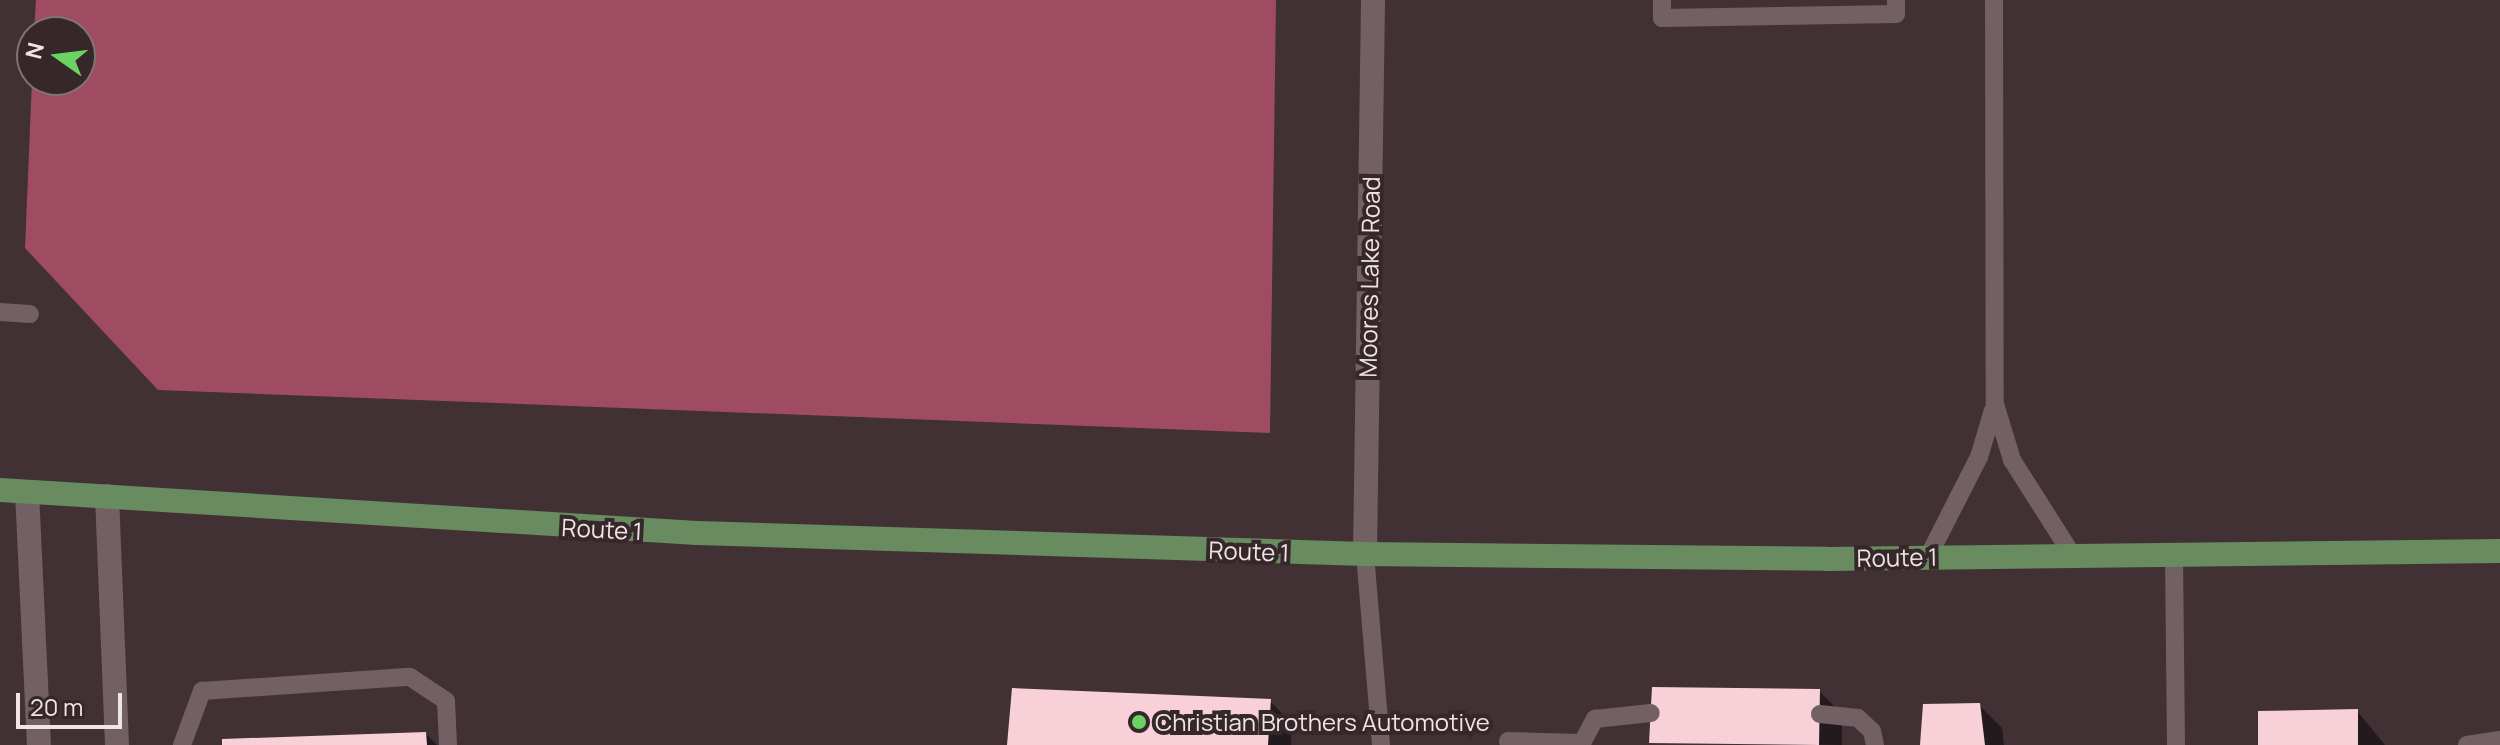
<!DOCTYPE html>
<html>
<head>
<meta charset="utf-8">
<style>
  body { margin:0 }
  #map { position:relative; width:2500px; height:745px; overflow:hidden; background:#413135; font-family:Manrope,sans-serif }
  div>[style] { position:absolute }
  .forest>* { inset:0; background:#9f4c63 }
  .shadow>* { inset:0; background:#0007 }
  .building>* { inset:0; background:#f7d0d8 }
  .lane>* { height:18px; margin:-9px; padding:0 9px; transform-origin:9px; border-radius:9px; background:#726064 }
  .street>* { height:24px; margin:-12px; padding:0 12px; transform-origin:12px; border-radius:12px; background:#726064 }
  .primary>* { height:24px; margin:-12px; padding:0 12px; transform-origin:12px; border-radius:12px; background:#688c5f }
  .dots>* { width:22px; height:22px; translate:-50% -50%; box-sizing:border-box; border:4px solid #36272b; border-radius:50% }
  span { translate:-50% -50%; white-space:nowrap; text-align:center; line-height:1.15; -webkit-text-stroke:8px #36272b; paint-order:stroke }
  .street-label { font-size:24px; color:#efe4e6 }
  .poi-label { font-size:24px; color:#efe4e6 }
  .left { translate:0 -50%; text-align:left }
  .north { position:absolute; left:16px; top:16px; width:80px; height:80px; box-sizing:border-box; background:#36272b; border:2px solid #807376; border-radius:50%; rotate:284deg; font-size:22px; font-weight:700; line-height:32px; text-align:center; color:#efe4e6 }
  .north::after { content:''; display:block; margin:auto; width:28px; height:36px; background:#6bd362; clip-path:polygon(50% 0,100% 100%,50% 72%,0 100%) }
  .scale { position:absolute; left:16px; top:693px; width:106px; height:36px; box-sizing:border-box; border:4px solid #efe4e6; border-top:0; padding-left:10px; font-size:24px; line-height:28px; white-space:nowrap; color:#efe4e6; -webkit-text-stroke:6px #36272b; paint-order:stroke }
</style>
</head>
<body>
<div id="map">
  <div class="forest">
    <i style="clip-path:polygon(36px 0,1276px 0,1270px 433px,158px 390px,25px 248px,32px 80px,80px 80px,80px 32px,34px 32px)"></i>
  </div>
  <div class="shadow">
    <i style="clip-path:polygon(1819px 691px,1842px 714px,1842px 745px,1652px 742px)"></i>
    <i style="clip-path:polygon(1270px 701px,1292px 724px,1291px 745px,1009px 745px)"></i>
    <i style="clip-path:polygon(1979px 705px,2002px 728px,2004px 745px,1925px 745px)"></i>
    <i style="clip-path:polygon(2357px 711px,2385px 745px,2260px 745px)"></i>
    <i style="clip-path:polygon(426px 734px,437px 745px,224px 745px)"></i>
  </div>
  <div class="building">
    <i style="clip-path:polygon(1652px 687px,1820px 689px,1819px 745px,1649px 743px)"></i>
    <i style="clip-path:polygon(1012px 688px,1271px 699px,1268px 745px,1007px 745px)"></i>
    <i style="clip-path:polygon(1980px 703px,1985px 745px,1920px 745px,1923px 704px)"></i>
    <i style="clip-path:polygon(2358px 709px,2358px 745px,2258px 745px,2258px 711px)"></i>
    <i style="clip-path:polygon(426px 732px,427px 745px,222px 745px,222px 739px)"></i>
  </div>
  <div class="lane">
    <i style="left:1662px;top:0;width:18px;rotate:90deg"></i>
    <i style="left:1662px;top:18px;width:234px;rotate:-1deg"></i>
    <i style="left:1896px;top:14px;width:14px;rotate:-90deg"></i>
    <i style="left:1994px;top:0;width:404px;rotate:89.9deg"></i>
    <i style="left:1995px;top:404px;width:59px;rotate:73.1deg"></i>
    <i style="left:2012px;top:460px;width:114px;rotate:57.6deg"></i>
    <i style="left:0;top:312px;width:30px;rotate:4deg"></i>
    <i style="left:1365px;top:554px;width:192px;rotate:85.2deg"></i>
    <i style="left:2174px;top:555px;width:190px;rotate:89.4deg"></i>
    <i style="left:1928px;top:557px;width:112px;rotate:-63deg"></i>
    <i style="left:1979px;top:457px;width:49px;rotate:-73.4deg"></i>
    <i style="left:1820px;top:714px;width:38px;rotate:6deg"></i>
    <i style="left:1858px;top:718px;width:19px;rotate:43deg"></i>
    <i style="left:1872px;top:731px;width:14px;rotate:78deg"></i>
    <i style="left:1508px;top:741px;width:73px;rotate:1.6deg"></i>
    <i style="left:182px;top:745px;width:58px;rotate:-69.7deg"></i>
    <i style="left:202px;top:691px;width:208px;rotate:-3.9deg"></i>
    <i style="left:410px;top:677px;width:43px;rotate:33.7deg"></i>
    <i style="left:446px;top:701px;width:44px;rotate:87.4deg"></i>
    <i style="left:1581px;top:745px;width:30px;rotate:-62deg"></i>
    <i style="left:1595px;top:719px;width:56px;rotate:-6.1deg"></i>
    <i style="left:2467px;top:745px;width:33px;rotate:-9deg"></i>
  </div>
  <div class="street">
    <i style="left:27px;top:492px;width:253px;rotate:87.3deg"></i>
    <i style="left:107px;top:496px;width:249px;rotate:87.7deg"></i>
    <i style="left:1365px;top:554px;width:554px;rotate:-89.17deg"></i>
  </div>
  <div class="primary">
    <i style="left:0;top:490px;width:698px;rotate:3.53deg"></i>
    <i style="left:697px;top:533px;width:668px;rotate:1.8deg"></i>
    <i style="left:1365px;top:554px;width:462px;rotate:0.6deg"></i>
    <i style="left:1827px;top:559px;width:673px;rotate:-0.68deg"></i>
  </div>
  <div class="dots">
    <i style="left:1139px;top:722px;background:#6bd362"></i>
  </div>
  <div class="street-label">
    <span style="left:1369px;top:277px;rotate:-89deg">Moores Lake Road</span>
    <span style="left:602px;top:529px;rotate:3deg">Route 1</span>
    <span style="left:1249px;top:551px;rotate:2deg">Route 1</span>
    <span style="left:1897px;top:557px;rotate:-1deg">Route 1</span>
  </div>
  <div class="poi-label">
    <span class="left" style="left:1155px;top:722px">Christian Brothers Automotive</span>
  </div>
  <div class="north">N</div>
  <div class="scale">20 m</div>
</div>
</body>
</html>
